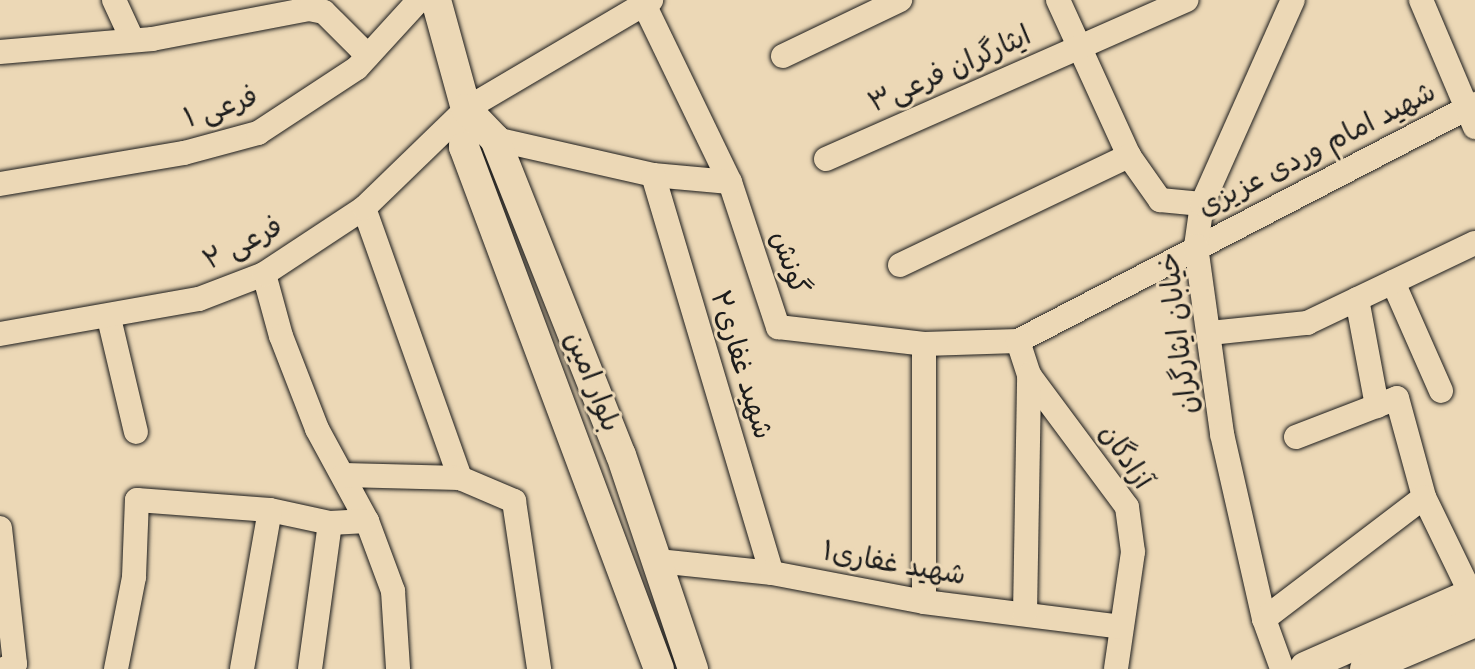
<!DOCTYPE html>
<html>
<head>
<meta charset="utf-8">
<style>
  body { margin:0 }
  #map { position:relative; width:1475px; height:669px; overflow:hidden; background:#ecd8b6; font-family:"Balsamiq Sans","Playpen Sans Arabic",sans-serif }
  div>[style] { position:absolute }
  .roads { filter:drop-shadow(0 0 2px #1c1c1c) drop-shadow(0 0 2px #1c1c1c) }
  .minor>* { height:24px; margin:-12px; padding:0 12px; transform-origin:12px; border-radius:12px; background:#ecd8b6 }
  .major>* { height:30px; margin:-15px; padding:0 15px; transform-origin:15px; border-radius:15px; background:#ecd8b6 }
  span { translate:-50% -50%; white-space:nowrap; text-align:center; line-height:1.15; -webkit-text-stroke:6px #ecd8b6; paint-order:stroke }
  .street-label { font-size:28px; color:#1c1c1c }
</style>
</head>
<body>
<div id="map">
  <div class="roads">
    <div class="minor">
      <i style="left:114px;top:0;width:43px;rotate:65.2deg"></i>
      <i style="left:642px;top:0;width:202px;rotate:64.2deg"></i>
      <i style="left:730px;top:182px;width:153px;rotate:71.7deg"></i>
      <i style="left:778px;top:327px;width:147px;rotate:6.6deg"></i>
      <i style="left:924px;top:344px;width:94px;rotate:-1.8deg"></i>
      <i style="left:1018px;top:341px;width:515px;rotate:-27.41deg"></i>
      <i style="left:1058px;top:0;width:171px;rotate:65.5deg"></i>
      <i style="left:1129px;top:156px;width:54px;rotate:54.8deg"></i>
      <i style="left:1160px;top:200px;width:42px;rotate:5.4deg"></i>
      <i style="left:1202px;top:204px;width:42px;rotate:98.1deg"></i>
      <i style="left:1196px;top:246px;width:190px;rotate:82.1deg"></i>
      <i style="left:1222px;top:434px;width:190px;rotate:77.2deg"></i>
      <i style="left:1264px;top:619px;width:50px;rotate:70.1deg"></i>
      <i style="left:1421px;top:0;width:138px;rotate:67deg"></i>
      <i style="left:0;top:52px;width:153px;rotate:-4.9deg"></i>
      <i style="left:152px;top:39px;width:160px;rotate:-10.8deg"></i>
      <i style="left:309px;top:9px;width:15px;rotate:11deg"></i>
      <i style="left:324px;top:12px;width:62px;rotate:45deg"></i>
      <i style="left:783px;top:56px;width:130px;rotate:-25.6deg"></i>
      <i style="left:495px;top:139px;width:162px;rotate:12.8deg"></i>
      <i style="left:653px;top:175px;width:77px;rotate:5.2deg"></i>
      <i style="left:826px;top:159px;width:394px;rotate:-23.8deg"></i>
      <i style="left:653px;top:175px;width:415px;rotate:73.4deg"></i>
      <i style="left:0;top:184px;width:187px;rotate:-9.6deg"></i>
      <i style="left:184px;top:153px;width:77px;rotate:-15.1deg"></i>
      <i style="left:258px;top:133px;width:118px;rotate:-33.3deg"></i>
      <i style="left:357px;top:68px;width:92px;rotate:-47.6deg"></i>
      <i style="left:1202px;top:204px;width:223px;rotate:-66deg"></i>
      <i style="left:364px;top:208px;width:287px;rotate:70.4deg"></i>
      <i style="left:900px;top:265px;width:254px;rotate:-25.5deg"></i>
      <i style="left:264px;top:274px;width:64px;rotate:74.7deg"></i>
      <i style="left:281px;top:336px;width:100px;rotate:68.8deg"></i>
      <i style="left:317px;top:429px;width:105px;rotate:61.5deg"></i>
      <i style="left:367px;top:521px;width:75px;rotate:69.6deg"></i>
      <i style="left:393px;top:591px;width:78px;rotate:86.3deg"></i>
      <i style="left:1393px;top:282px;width:119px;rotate:66.2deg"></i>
      <i style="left:1357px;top:299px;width:109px;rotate:79.4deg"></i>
      <i style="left:109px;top:318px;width:117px;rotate:76.7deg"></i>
      <i style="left:1210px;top:333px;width:98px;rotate:-5.9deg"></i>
      <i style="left:1307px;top:323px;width:186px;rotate:-25.5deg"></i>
      <i style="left:0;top:334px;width:202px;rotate:-10deg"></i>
      <i style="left:199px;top:299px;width:70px;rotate:-21deg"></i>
      <i style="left:264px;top:274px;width:120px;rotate:-33.4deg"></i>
      <i style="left:364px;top:208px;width:142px;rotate:-44.1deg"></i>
      <i style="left:466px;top:109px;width:215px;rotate:-30.5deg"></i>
      <i style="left:1018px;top:341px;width:36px;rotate:72deg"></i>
      <i style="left:1029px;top:375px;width:164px;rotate:53.4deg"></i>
      <i style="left:1127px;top:507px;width:45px;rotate:82.4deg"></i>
      <i style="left:1133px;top:552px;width:118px;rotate:98.3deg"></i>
      <i style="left:924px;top:344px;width:258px;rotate:90deg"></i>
      <i style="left:1296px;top:437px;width:108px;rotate:-21.1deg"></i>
      <i style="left:1397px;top:398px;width:103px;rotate:74.7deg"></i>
      <i style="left:1424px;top:497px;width:108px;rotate:64.1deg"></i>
      <i style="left:344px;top:475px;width:116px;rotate:1.5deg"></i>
      <i style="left:460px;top:478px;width:59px;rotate:23.1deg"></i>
      <i style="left:514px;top:501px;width:170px;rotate:81.5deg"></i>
      <i style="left:270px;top:510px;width:61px;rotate:12.2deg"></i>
      <i style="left:330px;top:523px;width:37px;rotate:-3deg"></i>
      <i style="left:0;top:528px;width:137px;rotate:83.7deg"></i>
      <i style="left:15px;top:664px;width:12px;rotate:156deg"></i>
      <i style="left:658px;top:561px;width:115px;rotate:6deg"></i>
      <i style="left:772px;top:573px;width:155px;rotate:10.8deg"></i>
      <i style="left:924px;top:602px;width:199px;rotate:7.2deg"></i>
      <i style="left:1025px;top:614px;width:239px;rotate:-89deg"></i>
      <i style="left:1264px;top:619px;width:201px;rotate:-37.3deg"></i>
      <i style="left:116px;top:669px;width:94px;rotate:-78.9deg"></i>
      <i style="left:134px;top:577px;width:77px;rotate:-87.8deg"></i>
      <i style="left:137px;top:500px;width:133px;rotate:4.3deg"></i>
      <i style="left:270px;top:510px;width:161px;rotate:100deg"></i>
      <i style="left:310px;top:669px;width:147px;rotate:-82.2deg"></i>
    </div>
    <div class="major">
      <i style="left:436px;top:0;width:113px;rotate:74.6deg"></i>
      <i style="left:466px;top:109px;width:38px;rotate:93deg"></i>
      <i style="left:464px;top:147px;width:557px;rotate:69.52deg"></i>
      <i style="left:466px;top:109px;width:42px;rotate:46deg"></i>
      <i style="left:495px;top:139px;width:340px;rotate:68.3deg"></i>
      <i style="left:621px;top:455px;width:226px;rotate:71.4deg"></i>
      <i style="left:1305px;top:667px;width:186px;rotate:-23.8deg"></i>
      <i style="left:1365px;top:669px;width:120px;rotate:-23.1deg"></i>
    </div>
  </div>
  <div class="street-label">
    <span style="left:950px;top:70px;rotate:-24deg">ایثارگران فرعی۳</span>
    <span style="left:221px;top:108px;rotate:-19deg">فرعی ۱</span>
    <span style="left:1317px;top:150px;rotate:-27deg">شهید امام وردی عزیزی</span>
    <span style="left:243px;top:244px;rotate:-27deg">فرعی ۲</span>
    <span style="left:789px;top:263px;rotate:71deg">گونش</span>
    <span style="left:1179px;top:333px;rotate:-97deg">خیابان ایثارگران</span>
    <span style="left:741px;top:365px;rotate:73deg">شهید غفاری۲</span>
    <span style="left:592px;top:382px;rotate:68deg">بلوار امین</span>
    <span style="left:1125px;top:457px;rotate:56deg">آزادگان</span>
    <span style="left:894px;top:564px;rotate:10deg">شهید غفاری۱</span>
  </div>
</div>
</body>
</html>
